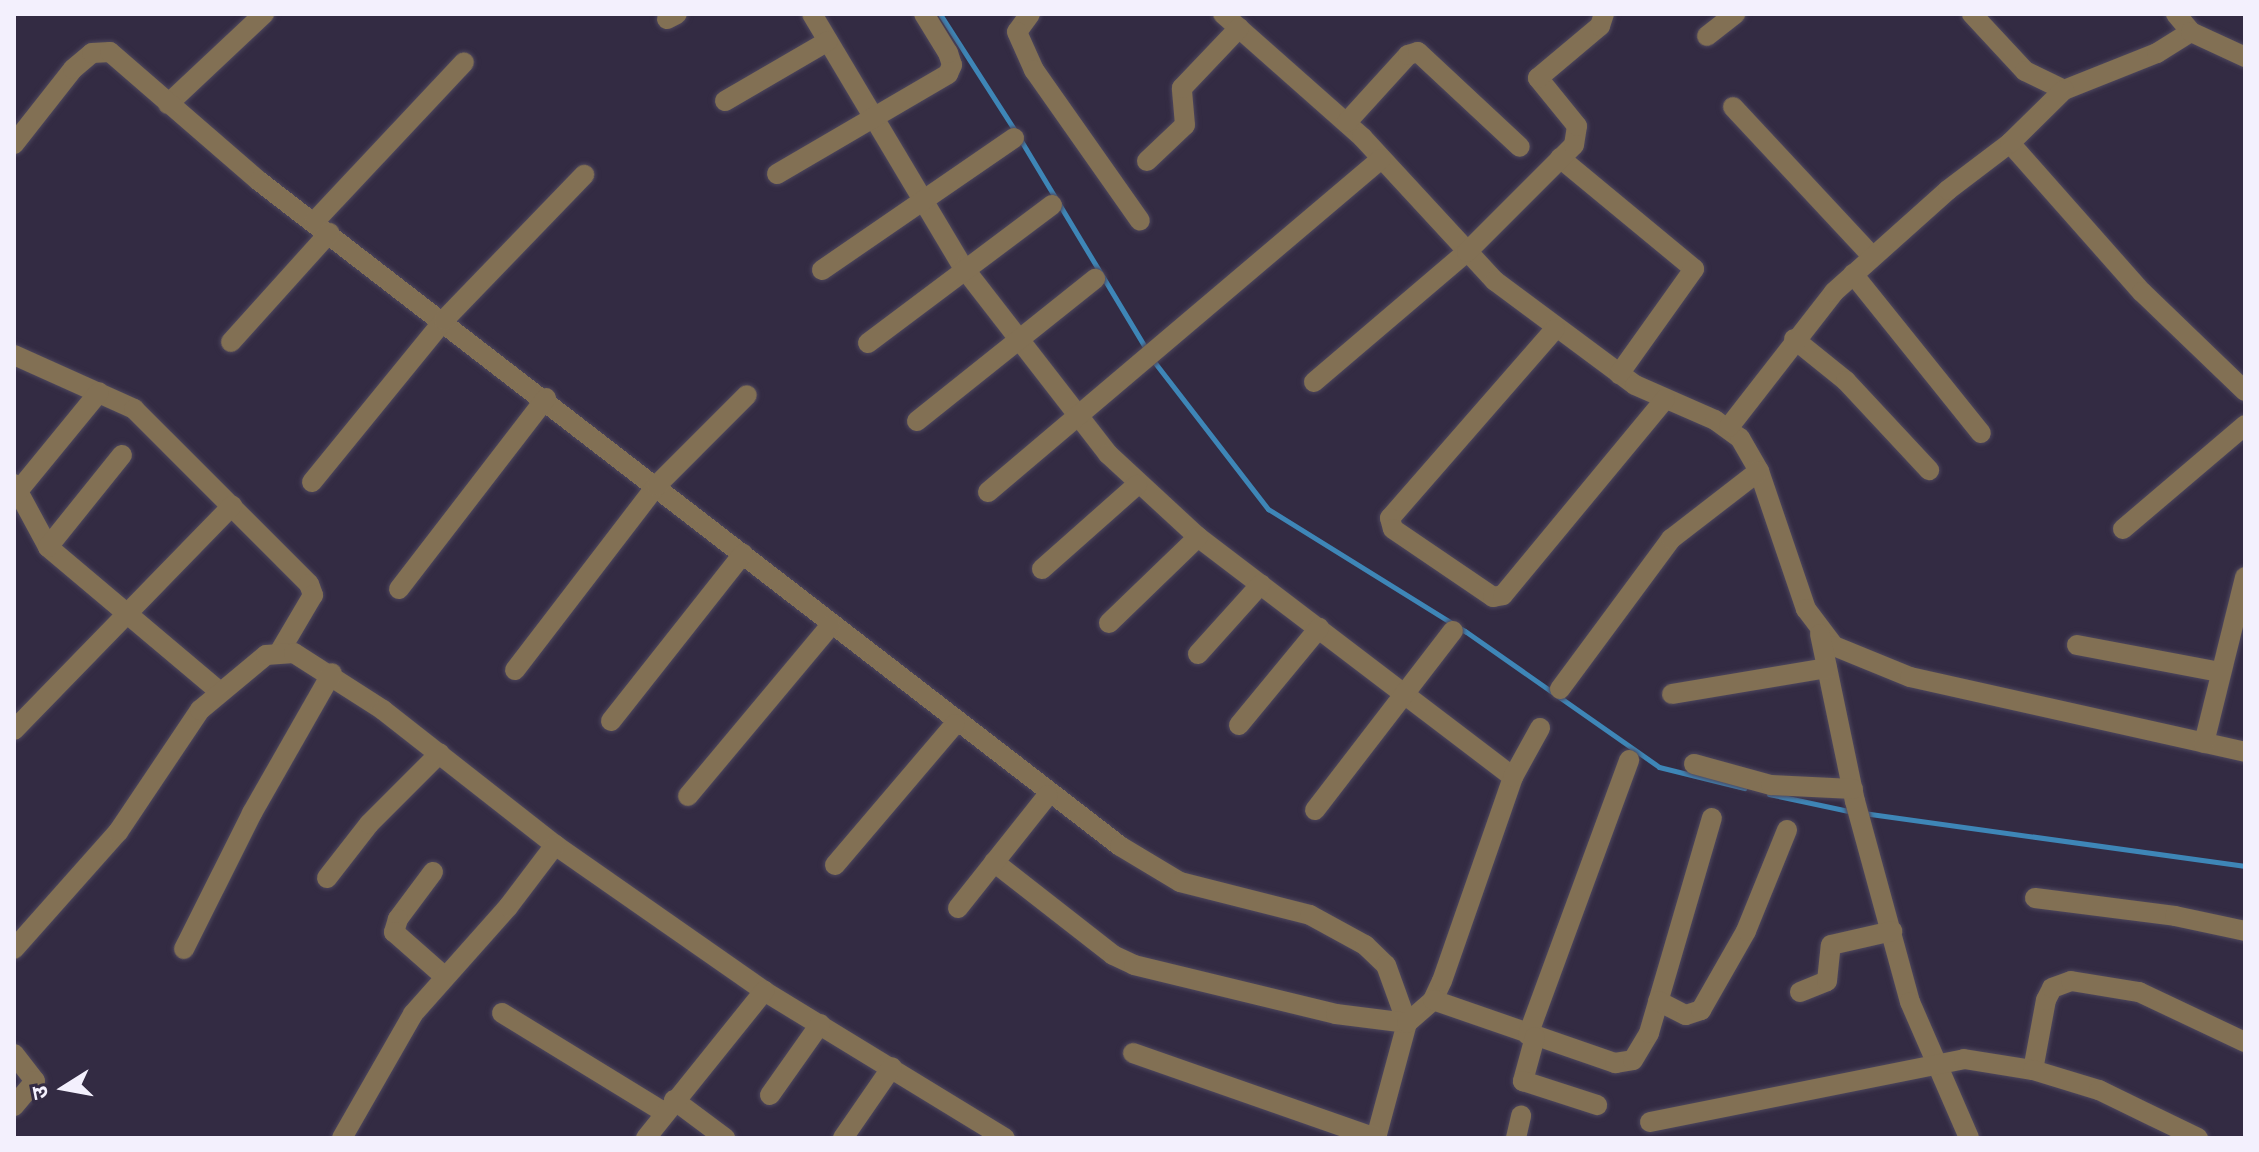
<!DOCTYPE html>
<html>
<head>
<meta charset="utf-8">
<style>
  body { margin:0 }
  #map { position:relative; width:2259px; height:1152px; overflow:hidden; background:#332b43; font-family:"Zilla Slab","Noto Sans Devanagari",serif }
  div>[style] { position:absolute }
  .stream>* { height:5px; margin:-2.5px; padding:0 2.5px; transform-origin:2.5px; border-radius:2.5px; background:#3e86b7 }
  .roads { filter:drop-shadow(0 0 2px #4e475d) drop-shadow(0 0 2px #4e475d) }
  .minor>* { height:20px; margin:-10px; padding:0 10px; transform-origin:10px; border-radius:10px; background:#827054 }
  span { translate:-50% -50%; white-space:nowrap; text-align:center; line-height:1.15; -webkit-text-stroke:6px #332b43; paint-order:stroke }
  .frame { position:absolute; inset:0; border:16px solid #f3f0fd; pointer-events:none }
  .north { position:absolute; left:24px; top:1048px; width:80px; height:80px; -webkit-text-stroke:6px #332b43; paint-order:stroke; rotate:259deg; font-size:22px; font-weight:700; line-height:32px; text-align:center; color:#f3f0fd }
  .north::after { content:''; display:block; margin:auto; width:28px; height:36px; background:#f3f0fd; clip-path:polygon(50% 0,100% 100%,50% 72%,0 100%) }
</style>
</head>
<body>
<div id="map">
  <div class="stream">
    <i style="left:940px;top:14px;width:139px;rotate:57.3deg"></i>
    <i style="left:1020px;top:139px;width:246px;rotate:59deg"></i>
    <i style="left:1152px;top:359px;width:190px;rotate:52.3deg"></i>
    <i style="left:1268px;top:509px;width:232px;rotate:31.8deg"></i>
    <i style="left:1465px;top:631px;width:237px;rotate:35deg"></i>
    <i style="left:1659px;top:767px;width:88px;rotate:13.9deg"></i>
    <i style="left:1769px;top:794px;width:86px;rotate:12.1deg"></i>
    <i style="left:1863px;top:813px;width:386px;rotate:7.9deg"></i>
  </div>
  <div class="roads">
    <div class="minor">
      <i style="left:812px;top:14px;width:295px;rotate:59.2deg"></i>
      <i style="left:963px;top:267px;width:237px;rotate:52.2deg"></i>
      <i style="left:1108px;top:454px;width:122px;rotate:42.7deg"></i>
      <i style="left:1198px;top:537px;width:396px;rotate:37.3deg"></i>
      <i style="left:1030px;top:14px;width:22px;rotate:126deg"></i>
      <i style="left:1017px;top:32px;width:42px;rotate:65.9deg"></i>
      <i style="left:1034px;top:70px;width:184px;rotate:54.9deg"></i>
      <i style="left:1223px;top:14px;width:186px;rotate:41.5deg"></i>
      <i style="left:1362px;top:137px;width:196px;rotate:47.3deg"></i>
      <i style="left:1495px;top:281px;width:174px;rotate:36.6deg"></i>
      <i style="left:1635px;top:385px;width:87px;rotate:23.6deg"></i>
      <i style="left:1715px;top:420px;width:31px;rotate:36deg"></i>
      <i style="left:1740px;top:438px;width:38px;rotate:60deg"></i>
      <i style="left:1759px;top:471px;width:146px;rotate:71.2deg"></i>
      <i style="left:1806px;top:609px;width:46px;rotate:52.9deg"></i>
      <i style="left:1834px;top:646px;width:82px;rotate:22.2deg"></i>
      <i style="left:1910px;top:677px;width:343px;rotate:12.6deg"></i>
      <i style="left:1972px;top:14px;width:78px;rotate:47.1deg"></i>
      <i style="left:2025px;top:71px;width:43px;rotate:26deg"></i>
      <i style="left:2064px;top:90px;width:100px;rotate:-21.7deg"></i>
      <i style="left:2157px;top:53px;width:40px;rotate:-32deg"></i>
      <i style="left:2176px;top:14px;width:23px;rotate:50deg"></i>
      <i style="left:2191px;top:32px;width:60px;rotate:24.8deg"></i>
      <i style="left:667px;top:19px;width:11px;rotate:-27deg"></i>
      <i style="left:1707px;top:36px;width:36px;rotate:-38deg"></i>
      <i style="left:725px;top:101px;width:119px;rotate:-30.2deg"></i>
      <i style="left:168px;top:104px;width:132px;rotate:-43.2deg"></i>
      <i style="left:1733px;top:107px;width:204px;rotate:47deg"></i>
      <i style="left:1347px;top:122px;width:91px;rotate:-47.7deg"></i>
      <i style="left:1408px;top:55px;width:10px;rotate:-17deg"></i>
      <i style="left:1418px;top:52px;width:139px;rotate:43deg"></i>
      <i style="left:2010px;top:143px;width:199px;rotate:48.5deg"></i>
      <i style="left:2142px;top:292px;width:143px;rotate:43.9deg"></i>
      <i style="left:14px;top:144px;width:95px;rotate:-51.8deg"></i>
      <i style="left:73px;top:69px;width:25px;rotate:-40deg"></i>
      <i style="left:92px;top:53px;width:18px;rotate:-3deg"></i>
      <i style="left:110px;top:52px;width:197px;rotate:40.9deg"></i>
      <i style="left:259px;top:181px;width:1088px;rotate:37.68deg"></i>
      <i style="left:1120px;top:846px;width:70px;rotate:31deg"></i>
      <i style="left:1180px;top:882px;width:134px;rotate:14.2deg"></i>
      <i style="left:1310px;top:915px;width:63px;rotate:28.6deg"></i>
      <i style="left:1365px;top:945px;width:29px;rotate:44deg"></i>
      <i style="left:1386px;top:965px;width:62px;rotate:70.1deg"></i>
      <i style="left:1407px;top:1023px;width:119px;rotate:105.1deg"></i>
      <i style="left:1560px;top:158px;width:174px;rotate:39.6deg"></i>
      <i style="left:1694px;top:269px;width:129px;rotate:125.5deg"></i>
      <i style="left:1147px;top:161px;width:52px;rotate:-43.5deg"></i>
      <i style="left:1185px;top:125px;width:37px;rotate:-95deg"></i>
      <i style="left:1182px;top:88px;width:83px;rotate:-46.5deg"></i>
      <i style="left:777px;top:174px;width:198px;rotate:-30.3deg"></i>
      <i style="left:948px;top:74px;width:10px;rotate:-66deg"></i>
      <i style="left:952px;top:65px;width:13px;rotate:-108deg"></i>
      <i style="left:948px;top:53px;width:46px;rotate:-121.6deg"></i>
      <i style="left:314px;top:222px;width:219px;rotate:-46.8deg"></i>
      <i style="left:822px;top:270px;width:233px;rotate:-34.5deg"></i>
      <i style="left:1853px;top:274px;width:204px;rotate:51.2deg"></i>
      <i style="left:1555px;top:329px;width:251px;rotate:131.1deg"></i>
      <i style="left:1390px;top:518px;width:11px;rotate:75deg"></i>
      <i style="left:1393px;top:529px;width:121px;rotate:34.2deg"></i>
      <i style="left:1493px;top:597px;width:10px;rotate:-11deg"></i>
      <i style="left:1503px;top:595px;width:254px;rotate:-50.4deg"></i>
      <i style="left:1794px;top:339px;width:67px;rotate:38.9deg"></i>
      <i style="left:1846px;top:381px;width:122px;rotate:47deg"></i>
      <i style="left:231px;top:342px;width:147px;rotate:-48deg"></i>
      <i style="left:868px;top:343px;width:230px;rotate:-36.9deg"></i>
      <i style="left:14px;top:355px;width:132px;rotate:24.2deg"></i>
      <i style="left:134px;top:409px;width:247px;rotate:45deg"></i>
      <i style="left:309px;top:584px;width:12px;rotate:70deg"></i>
      <i style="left:313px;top:595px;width:65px;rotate:120.5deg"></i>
      <i style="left:1314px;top:382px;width:201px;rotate:-40.4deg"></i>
      <i style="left:1467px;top:252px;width:151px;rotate:-45deg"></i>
      <i style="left:1574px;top:145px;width:19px;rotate:-81deg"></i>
      <i style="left:1577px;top:126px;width:62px;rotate:-129.1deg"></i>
      <i style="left:1538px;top:78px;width:81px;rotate:-40deg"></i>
      <i style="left:1600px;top:26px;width:13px;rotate:-72deg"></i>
      <i style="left:917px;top:421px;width:228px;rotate:-38.6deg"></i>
      <i style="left:1729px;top:427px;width:171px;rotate:-52.1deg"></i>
      <i style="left:1834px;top:292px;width:153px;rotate:-41.8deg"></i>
      <i style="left:1948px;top:190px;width:78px;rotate:-37.2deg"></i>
      <i style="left:2010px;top:143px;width:76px;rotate:-44.5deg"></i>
      <i style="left:312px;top:482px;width:209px;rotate:-50.8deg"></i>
      <i style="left:444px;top:320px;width:202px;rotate:-46deg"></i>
      <i style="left:14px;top:484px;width:72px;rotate:61.6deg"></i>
      <i style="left:48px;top:547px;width:224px;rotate:40.1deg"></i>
      <i style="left:988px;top:492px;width:515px;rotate:-40.28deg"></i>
      <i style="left:14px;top:496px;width:134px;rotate:-50.7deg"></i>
      <i style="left:2123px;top:529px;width:160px;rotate:-40.4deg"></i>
      <i style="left:48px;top:547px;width:118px;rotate:-51.2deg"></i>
      <i style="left:1042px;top:569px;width:127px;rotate:-41.5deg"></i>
      <i style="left:399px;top:589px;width:241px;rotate:-52.4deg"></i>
      <i style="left:1109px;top:623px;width:124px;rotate:-44deg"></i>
      <i style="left:1820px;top:634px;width:171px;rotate:78.2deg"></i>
      <i style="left:1855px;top:801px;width:208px;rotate:74.7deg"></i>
      <i style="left:1910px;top:1002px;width:148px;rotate:66.5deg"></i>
      <i style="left:2077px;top:645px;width:146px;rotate:10.7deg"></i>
      <i style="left:1198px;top:654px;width:94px;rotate:-48deg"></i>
      <i style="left:515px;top:670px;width:233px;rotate:-52.5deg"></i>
      <i style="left:657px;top:485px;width:127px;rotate:-45deg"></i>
      <i style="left:1560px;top:689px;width:187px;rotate:-53.5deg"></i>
      <i style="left:1671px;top:539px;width:111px;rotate:-37.7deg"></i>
      <i style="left:1672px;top:694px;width:157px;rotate:-9.5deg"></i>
      <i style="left:611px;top:721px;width:213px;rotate:-51.7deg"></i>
      <i style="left:1239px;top:725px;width:126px;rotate:-50.5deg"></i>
      <i style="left:14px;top:730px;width:313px;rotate:-45.8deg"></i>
      <i style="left:2204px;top:743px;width:171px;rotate:-76.1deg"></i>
      <i style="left:1694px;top:764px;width:80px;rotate:15.3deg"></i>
      <i style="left:1771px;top:785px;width:82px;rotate:2.8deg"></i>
      <i style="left:688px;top:796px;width:222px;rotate:-50.1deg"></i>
      <i style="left:1315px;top:810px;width:226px;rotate:-52.4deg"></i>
      <i style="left:994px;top:862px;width:151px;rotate:38deg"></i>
      <i style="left:1113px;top:955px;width:23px;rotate:25deg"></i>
      <i style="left:1134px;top:965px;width:208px;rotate:13.6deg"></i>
      <i style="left:1336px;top:1014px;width:72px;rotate:7.2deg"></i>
      <i style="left:1407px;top:1023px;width:35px;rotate:-41deg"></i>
      <i style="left:1433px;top:1000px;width:21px;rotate:-65deg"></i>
      <i style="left:1442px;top:981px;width:216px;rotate:-70.8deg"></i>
      <i style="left:1513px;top:777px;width:56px;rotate:-61.1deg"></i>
      <i style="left:835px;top:865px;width:185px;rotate:-49.6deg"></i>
      <i style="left:433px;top:872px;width:59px;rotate:126.7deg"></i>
      <i style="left:398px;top:919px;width:14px;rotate:107deg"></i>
      <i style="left:394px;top:932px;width:65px;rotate:41.3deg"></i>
      <i style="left:327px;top:878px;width:68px;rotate:-52.1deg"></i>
      <i style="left:369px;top:824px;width:100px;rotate:-45deg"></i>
      <i style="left:2035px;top:898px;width:141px;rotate:7.3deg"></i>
      <i style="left:2175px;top:916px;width:72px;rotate:12.1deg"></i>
      <i style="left:958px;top:908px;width:144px;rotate:-51.5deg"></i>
      <i style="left:14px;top:949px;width:157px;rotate:-48.4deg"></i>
      <i style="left:118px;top:832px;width:147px;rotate:-56.1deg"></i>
      <i style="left:200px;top:710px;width:86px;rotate:-39.8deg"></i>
      <i style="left:266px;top:655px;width:28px;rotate:-4deg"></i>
      <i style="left:294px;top:653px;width:106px;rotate:32.6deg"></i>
      <i style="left:383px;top:710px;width:219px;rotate:38.1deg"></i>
      <i style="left:555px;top:845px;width:255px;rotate:34.9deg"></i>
      <i style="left:764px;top:991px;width:282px;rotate:31.4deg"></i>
      <i style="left:184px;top:949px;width:152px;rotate:-63.4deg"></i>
      <i style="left:252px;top:813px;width:161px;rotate:-60.3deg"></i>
      <i style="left:1800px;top:992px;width:29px;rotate:-22deg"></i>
      <i style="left:1827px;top:981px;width:36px;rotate:-84deg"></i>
      <i style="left:1831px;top:945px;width:63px;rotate:-12.9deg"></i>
      <i style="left:1433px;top:1000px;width:193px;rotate:19.1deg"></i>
      <i style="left:1615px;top:1063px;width:18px;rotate:-9deg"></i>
      <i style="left:1633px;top:1060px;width:31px;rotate:-59deg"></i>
      <i style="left:1649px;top:1033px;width:224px;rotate:-73.7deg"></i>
      <i style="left:1658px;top:1001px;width:31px;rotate:27deg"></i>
      <i style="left:1686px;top:1015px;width:16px;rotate:-18deg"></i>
      <i style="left:1701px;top:1010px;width:91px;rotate:-60.3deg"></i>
      <i style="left:1746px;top:931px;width:109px;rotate:-67.9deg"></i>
      <i style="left:502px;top:1013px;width:191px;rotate:31.5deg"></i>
      <i style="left:1528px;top:1035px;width:293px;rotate:-69.8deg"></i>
      <i style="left:1535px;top:1037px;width:46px;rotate:105.3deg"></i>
      <i style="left:1523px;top:1081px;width:78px;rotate:18deg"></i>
      <i style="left:1133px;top:1053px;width:257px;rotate:19.3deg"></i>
      <i style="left:14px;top:1054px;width:34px;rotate:52deg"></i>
      <i style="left:35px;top:1081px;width:33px;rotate:130deg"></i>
      <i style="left:2033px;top:1070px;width:71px;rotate:-79.5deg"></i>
      <i style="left:2046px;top:1000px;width:13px;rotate:-63deg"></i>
      <i style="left:2052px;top:988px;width:20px;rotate:-20deg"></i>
      <i style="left:2071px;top:981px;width:69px;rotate:9.2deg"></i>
      <i style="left:2139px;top:992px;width:117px;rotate:25.3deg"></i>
      <i style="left:770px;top:1095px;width:87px;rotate:-54.8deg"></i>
      <i style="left:674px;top:1100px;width:64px;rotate:36.7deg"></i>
      <i style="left:1650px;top:1122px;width:320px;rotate:-11.3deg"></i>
      <i style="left:1964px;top:1059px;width:70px;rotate:9.1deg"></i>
      <i style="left:2033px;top:1070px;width:69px;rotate:16.9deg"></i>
      <i style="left:2099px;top:1090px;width:110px;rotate:25.9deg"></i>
      <i style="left:342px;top:1138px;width:143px;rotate:-60.2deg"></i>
      <i style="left:413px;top:1014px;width:143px;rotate:-48.4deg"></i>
      <i style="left:508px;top:907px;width:78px;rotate:-52.8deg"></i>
      <i style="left:646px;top:1138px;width:189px;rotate:-51.2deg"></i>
      <i style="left:843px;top:1138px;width:86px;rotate:-55.4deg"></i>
      <i style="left:1516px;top:1138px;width:23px;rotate:-77deg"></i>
    </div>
  </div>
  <div class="frame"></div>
  <div class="north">उ</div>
</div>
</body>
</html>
